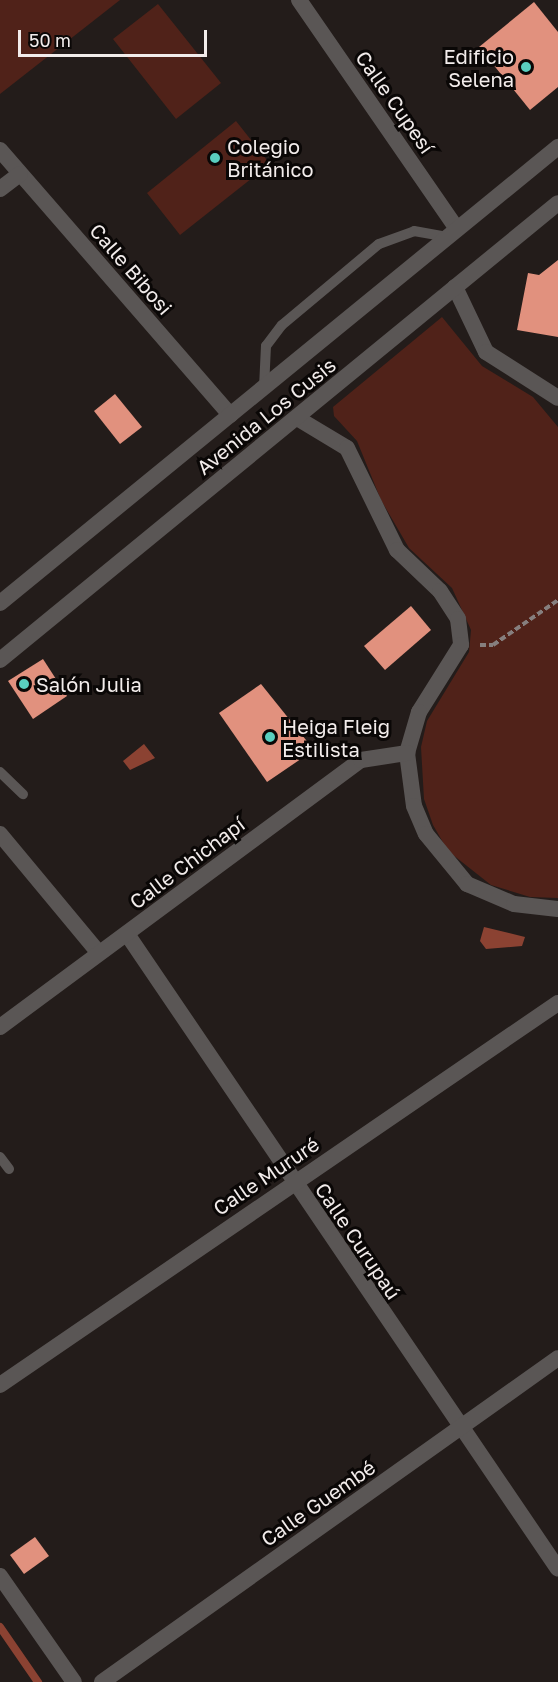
<!DOCTYPE html>
<html>
<head>
<meta charset="utf-8">
<style>
  body { margin:0 }
  #map { position:relative; width:558px; height:1682px; overflow:hidden; background:#231c1a; font-family:"Golos Text",sans-serif }
  div>[style] { position:absolute }
  .green>* { inset:0; background:#502219 }
  .water>* { inset:0; background:#8b4232 }
  .stream>* { height:8px; margin:-4px; padding:0 4px; transform-origin:4px; border-radius:4px; background:#8b4232 }
  .building>* { inset:0; background:#e1917e }
  .path>* { height:4px; margin-top:-2px; transform-origin:0; background:repeating-linear-gradient(90deg,#867f7e 0 6px,transparent 0 9px) }
  .service>* { height:10px; margin:-5px; padding:0 5px; transform-origin:5px; border-radius:5px; background:#5a5655 }
  .minor>* { height:16px; margin:-8px; padding:0 8px; transform-origin:8px; border-radius:8px; background:#5a5655 }
  .tertiary>* { height:16px; margin:-8px; padding:0 8px; transform-origin:8px; border-radius:8px; background:#5a5655 }
  .dots>* { width:16px; height:16px; translate:-50% -50%; box-sizing:border-box; border:3px solid #0a0706; border-radius:50% }
  span { translate:-50% -50%; white-space:nowrap; text-align:center; line-height:1.15; -webkit-text-stroke:6px #0a0706; paint-order:stroke }
  .poi-label { font-size:20px; color:#f2eceb }
  .right { translate:-100% -50%; text-align:right }
  .left { translate:0 -50%; text-align:left }
  .street-label { font-size:20px; color:#f2eceb }
  .scale { position:absolute; left:18px; top:30px; width:189px; height:27px; box-sizing:border-box; border:3px solid #f2eceb; border-top:0; padding-left:8px; font-size:18px; line-height:21px; white-space:nowrap; color:#f2eceb; -webkit-text-stroke:4px #0a0706; paint-order:stroke }
</style>
</head>
<body>
<div id="map">
  <div class="green">
    <i style="clip-path:polygon(0 0,120px 0,0 94px)"></i>
    <i style="clip-path:polygon(158px 4px,221px 83px,176px 119px,113px 39px)"></i>
    <i style="clip-path:polygon(236px 121px,270px 164px,180px 235px,147px 193px)"></i>
    <i style="clip-path:polygon(442px 317px,482px 366px,533px 397px,558px 427px,558px 898px,530px 897px,491px 885px,448px 851px,433px 825px,424px 799px,421px 747px,427px 721px,469px 652px,471px 630px,452px 588px,409px 548px,381px 500px,357px 441px,334px 416px,333px 407px)"></i>
  </div>
  <div class="water">
    <i style="clip-path:polygon(144px 744px,155px 758px,130px 770px,123px 761px)"></i>
    <i style="clip-path:polygon(484px 927px,525px 937px,522px 946px,486px 949px,480px 941px)"></i>
  </div>
  <div class="stream">
    <i style="left:0;top:1627px;width:67px;rotate:55.4deg"></i>
  </div>
  <div class="building">
    <i style="clip-path:polygon(534px 2px,558px 32px,558px 87px,530px 110px,479px 47px)"></i>
    <i style="clip-path:polygon(558px 260px,558px 337px,517px 330px,528px 273px,539px 275px)"></i>
    <i style="clip-path:polygon(115px 394px,142px 427px,120px 444px,94px 411px)"></i>
    <i style="clip-path:polygon(411px 606px,431px 630px,385px 670px,364px 646px)"></i>
    <i style="clip-path:polygon(43px 659px,67px 696px,33px 719px,8px 681px)"></i>
    <i style="clip-path:polygon(261px 684px,314px 750px,267px 782px,219px 713px)"></i>
    <i style="clip-path:polygon(35px 1537px,49px 1556px,24px 1574px,10px 1555px)"></i>
  </div>
  <div class="path">
    <i style="left:480px;top:645px;width:13px"></i>
    <i style="left:493px;top:645px;width:79px;rotate:-34.7deg"></i>
  </div>
  <div class="service">
    <i style="left:264px;top:388px;width:42px;rotate:-87.3deg"></i>
    <i style="left:266px;top:346px;width:26px;rotate:-53deg"></i>
    <i style="left:282px;top:325px;width:126px;rotate:-39.9deg"></i>
    <i style="left:379px;top:244px;width:37px;rotate:-20deg"></i>
    <i style="left:414px;top:231px;width:35px;rotate:10deg"></i>
    <i style="left:0;top:772px;width:32px;rotate:44deg"></i>
    <i style="left:0;top:1157px;width:15px;rotate:53deg"></i>
  </div>
  <div class="minor">
    <i style="left:299px;top:0;width:278px;rotate:55.4deg"></i>
    <i style="left:0;top:150px;width:351px;rotate:49deg"></i>
    <i style="left:0;top:189px;width:25px;rotate:-37deg"></i>
    <i style="left:455px;top:287px;width:72px;rotate:64.5deg"></i>
    <i style="left:486px;top:352px;width:85px;rotate:32.6deg"></i>
    <i style="left:297px;top:418px;width:58px;rotate:31deg"></i>
    <i style="left:347px;top:448px;width:114px;rotate:63.9deg"></i>
    <i style="left:397px;top:550px;width:59px;rotate:43.6deg"></i>
    <i style="left:440px;top:591px;width:33px;rotate:57deg"></i>
    <i style="left:458px;top:619px;width:26px;rotate:83deg"></i>
    <i style="left:461px;top:645px;width:79px;rotate:122.1deg"></i>
    <i style="left:419px;top:712px;width:43px;rotate:106.3deg"></i>
    <i style="left:407px;top:753px;width:53px;rotate:82.5deg"></i>
    <i style="left:414px;top:806px;width:30px;rotate:67deg"></i>
    <i style="left:426px;top:834px;width:65px;rotate:50.6deg"></i>
    <i style="left:467px;top:884px;width:51px;rotate:23.1deg"></i>
    <i style="left:514px;top:904px;width:44px;rotate:6.5deg"></i>
    <i style="left:0;top:834px;width:153px;rotate:50.3deg"></i>
    <i style="left:127px;top:934px;width:767px;rotate:55.83deg"></i>
    <i style="left:0;top:1027px;width:449px;rotate:-36.5deg"></i>
    <i style="left:361px;top:760px;width:47px;rotate:-8.7deg"></i>
    <i style="left:0;top:1385px;width:676px;rotate:-34.4deg"></i>
    <i style="left:102px;top:1682px;width:559px;rotate:-35.39deg"></i>
  </div>
  <div class="tertiary">
    <i style="left:0;top:603px;width:721px;rotate:-39.26deg"></i>
    <i style="left:0;top:660px;width:721px;rotate:-39.32deg"></i>
    <i style="left:0;top:1576px;width:129px;rotate:55.1deg"></i>
  </div>
  <div class="dots">
    <i style="left:526px;top:67px;background:#59cebf"></i>
    <i style="left:215px;top:158px;background:#59cebf"></i>
    <i style="left:24px;top:684px;background:#59cebf"></i>
    <i style="left:270px;top:737px;background:#59cebf"></i>
  </div>
  <div class="poi-label">
    <span class="right" style="left:514px;top:68px">Edificio<br>Selena</span>
    <span class="left" style="left:227px;top:158px">Colegio<br>Británico</span>
    <span class="left" style="left:36px;top:684px">Salón Julia</span>
    <span class="left" style="left:282px;top:738px">Heiga Fleig<br>Estilista</span>
  </div>
  <div class="street-label">
    <span style="left:395px;top:102px;rotate:55deg">Calle Cupesí</span>
    <span style="left:131px;top:269px;rotate:49deg">Calle Bibosi</span>
    <span style="left:266px;top:416px;rotate:-39deg">Avenida Los Cusis</span>
    <span style="left:187px;top:863px;rotate:-37deg">Calle Chichapí</span>
    <span style="left:266px;top:1176px;rotate:-34deg">Calle Mururé</span>
    <span style="left:358px;top:1241px;rotate:56deg">Calle Curupaú</span>
    <span style="left:318px;top:1503px;rotate:-35deg">Calle Guembé</span>
  </div>
  <div class="scale">50 m</div>
</div>
</body>
</html>
